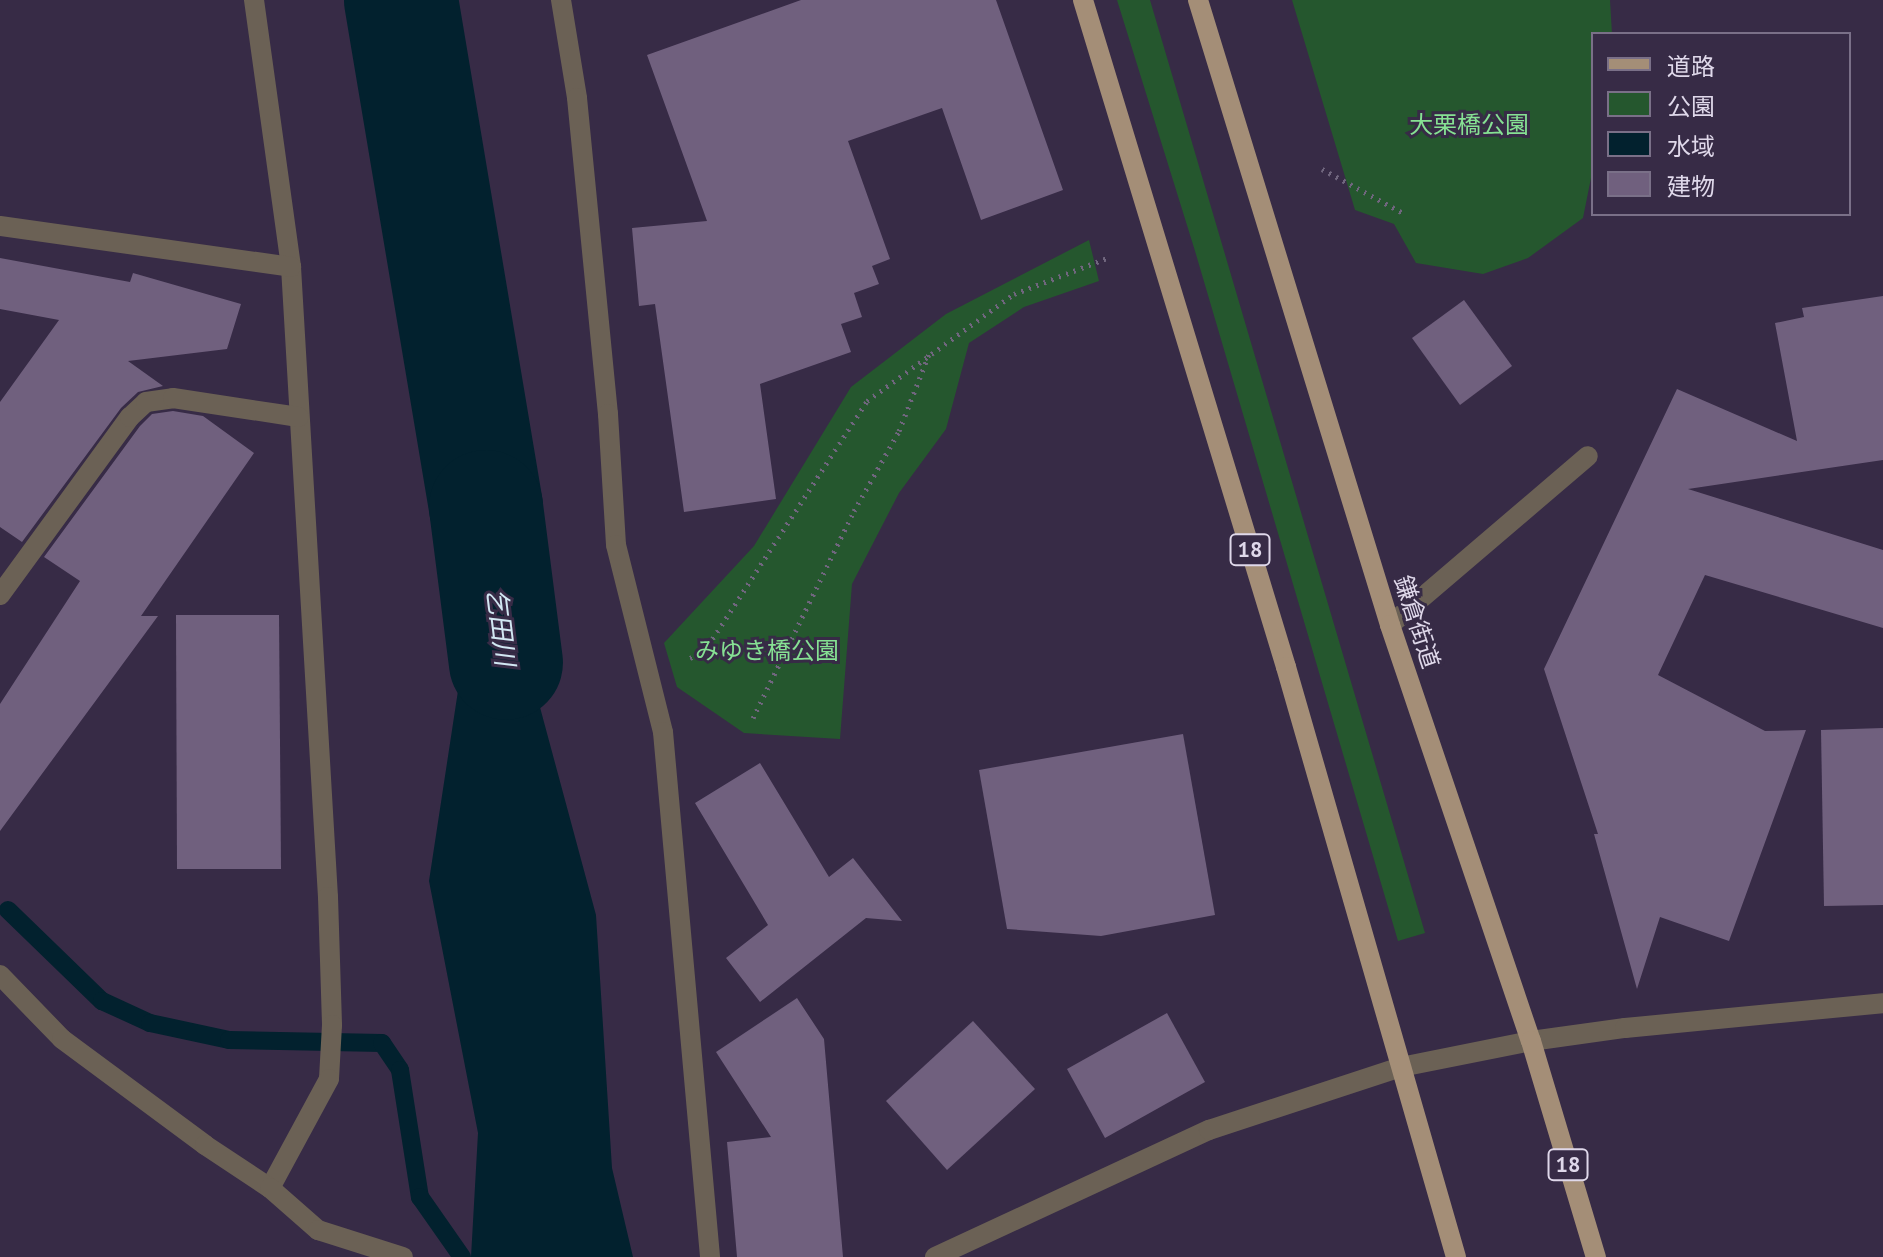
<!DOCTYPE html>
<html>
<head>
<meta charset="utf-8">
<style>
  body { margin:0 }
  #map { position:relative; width:1883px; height:1257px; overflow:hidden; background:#372b46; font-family:"PT Sans","Noto Sans JP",sans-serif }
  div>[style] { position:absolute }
  .green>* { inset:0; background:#25572e }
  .water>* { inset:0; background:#02212e }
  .stream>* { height:18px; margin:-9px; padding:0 9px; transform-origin:9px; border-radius:9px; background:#02212e }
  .river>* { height:114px; margin:-57px; padding:0 57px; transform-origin:57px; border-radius:57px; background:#02212e }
  .building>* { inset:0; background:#70607e }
  .path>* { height:5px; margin-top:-2.5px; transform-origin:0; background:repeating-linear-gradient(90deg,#70667e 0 2px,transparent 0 8px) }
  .lane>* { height:20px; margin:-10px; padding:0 10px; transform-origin:10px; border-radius:10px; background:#6b6155 }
  .street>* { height:20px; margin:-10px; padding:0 10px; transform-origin:10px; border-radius:10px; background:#6b6155 }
  .primary>* { height:20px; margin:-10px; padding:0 10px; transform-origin:10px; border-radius:10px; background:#a48e77 }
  span { translate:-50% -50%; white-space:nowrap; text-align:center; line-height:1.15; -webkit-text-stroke:6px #372b46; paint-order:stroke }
  .shield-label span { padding:2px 6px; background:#372b46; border:2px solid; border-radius:6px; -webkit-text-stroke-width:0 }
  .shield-label { font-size:22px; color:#dfd8ea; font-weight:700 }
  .park-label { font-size:24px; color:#86e193 }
  .street-label { font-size:24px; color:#dfd8ea }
  .water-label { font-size:26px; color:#d2e8f3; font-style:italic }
  .legend { position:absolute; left:1591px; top:32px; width:260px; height:184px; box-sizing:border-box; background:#372b46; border:2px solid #7a7088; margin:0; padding:10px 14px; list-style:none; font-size:24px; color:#dfd8ea }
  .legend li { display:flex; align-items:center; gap:16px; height:40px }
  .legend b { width:40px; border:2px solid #7a7088 }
</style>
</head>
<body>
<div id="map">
  <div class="green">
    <i style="clip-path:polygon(1117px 0,1150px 0,1425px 933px,1398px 941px,1195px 251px)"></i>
    <i style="clip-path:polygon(1292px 0,1610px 0,1612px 34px,1593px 34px,1593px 168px,1583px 218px,1528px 258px,1483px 274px,1416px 263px,1394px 224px,1355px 210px)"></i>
    <i style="clip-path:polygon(1089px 240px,1099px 281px,1024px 307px,969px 343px,946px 429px,899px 493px,852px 584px,840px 739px,744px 733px,677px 687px,664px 643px,754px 546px,851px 387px,946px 314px)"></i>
  </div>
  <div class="water">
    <i style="clip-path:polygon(486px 507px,596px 915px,612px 1168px,633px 1257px,471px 1257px,478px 1133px,429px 881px)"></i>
  </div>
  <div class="stream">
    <i style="left:8px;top:910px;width:131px;rotate:44.1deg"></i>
    <i style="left:102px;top:1001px;width:53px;rotate:24.6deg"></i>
    <i style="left:150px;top:1023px;width:81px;rotate:12.1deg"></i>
    <i style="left:229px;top:1040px;width:153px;rotate:1.1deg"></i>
    <i style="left:382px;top:1043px;width:32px;rotate:56deg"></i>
    <i style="left:400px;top:1070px;width:129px;rotate:81.1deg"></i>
    <i style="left:420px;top:1197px;width:73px;rotate:55deg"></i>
  </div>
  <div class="river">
    <i style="left:401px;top:0;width:514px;rotate:80.48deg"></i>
    <i style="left:486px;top:507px;width:157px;rotate:82.7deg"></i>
  </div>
  <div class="building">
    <i style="clip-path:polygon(801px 0,996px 0,1063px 190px,981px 220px,942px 108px,848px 141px,890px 259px,872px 266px,879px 284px,854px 293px,862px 317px,841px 324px,851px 352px,760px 384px,776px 499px,684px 512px,655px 304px,639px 306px,632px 228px,707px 221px,647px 55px)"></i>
    <i style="clip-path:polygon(0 258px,130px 282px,133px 273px,241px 304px,227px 349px,128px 361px,163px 386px,138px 392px,121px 408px,22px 542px,0 527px,0 402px,59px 320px,0 309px)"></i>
    <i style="clip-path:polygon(1883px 296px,1883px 460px,1688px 489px,1883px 550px,1883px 628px,1705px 575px,1658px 675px,1765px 731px,1806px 730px,1729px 941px,1660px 917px,1637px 989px,1594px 834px,1598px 834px,1544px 669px,1677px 389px,1797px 441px,1775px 323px,1804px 317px,1802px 308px)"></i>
    <i style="clip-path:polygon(1464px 300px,1512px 366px,1460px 405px,1412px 338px)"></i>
    <i style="clip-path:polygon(173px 411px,203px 416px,254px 453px,141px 616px,158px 616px,0 831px,0 704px,80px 581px,44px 557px,140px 426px,152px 414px)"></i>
    <i style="clip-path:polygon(176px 615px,279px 615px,281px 869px,177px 869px)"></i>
    <i style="clip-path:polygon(1883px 728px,1883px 905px,1824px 906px,1821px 730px)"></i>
    <i style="clip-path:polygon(1183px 734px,1215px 915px,1101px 936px,1007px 929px,979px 770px)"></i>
    <i style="clip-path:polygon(760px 763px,829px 877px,853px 858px,902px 921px,866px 918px,760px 1002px,726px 958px,768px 925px,695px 803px)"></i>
    <i style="clip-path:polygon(797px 998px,824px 1039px,843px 1257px,737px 1257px,727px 1142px,771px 1137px,716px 1052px)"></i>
    <i style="clip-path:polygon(1167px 1013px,1205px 1082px,1105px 1138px,1067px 1069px)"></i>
    <i style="clip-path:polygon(973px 1021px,1035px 1089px,947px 1170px,886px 1101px)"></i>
  </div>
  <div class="path">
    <i style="left:1322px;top:169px;width:92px;rotate:28.5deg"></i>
    <i style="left:690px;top:658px;width:15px;rotate:-23deg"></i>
    <i style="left:704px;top:652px;width:299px;rotate:-57deg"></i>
    <i style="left:867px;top:401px;width:182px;rotate:-36.1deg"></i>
    <i style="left:1014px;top:294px;width:103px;rotate:-21.1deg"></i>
    <i style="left:753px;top:718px;width:230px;rotate:-64deg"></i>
    <i style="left:854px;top:511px;width:92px;rotate:-60.6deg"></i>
    <i style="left:899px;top:431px;width:83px;rotate:-68.7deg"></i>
  </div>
  <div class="lane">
    <i style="left:1390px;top:625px;width:260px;rotate:-40.5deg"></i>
  </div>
  <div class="street">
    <i style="left:254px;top:0;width:270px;rotate:82.1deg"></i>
    <i style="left:291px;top:267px;width:631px;rotate:86.64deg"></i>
    <i style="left:328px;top:897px;width:128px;rotate:88.2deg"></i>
    <i style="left:332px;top:1025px;width:54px;rotate:93.2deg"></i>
    <i style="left:329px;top:1079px;width:124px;rotate:118.4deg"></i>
    <i style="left:561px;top:0;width:99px;rotate:80.7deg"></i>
    <i style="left:577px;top:98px;width:318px;rotate:84.4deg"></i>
    <i style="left:608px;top:414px;width:131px;rotate:86.5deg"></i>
    <i style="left:616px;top:545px;width:193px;rotate:75.9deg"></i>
    <i style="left:663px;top:732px;width:527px;rotate:84.88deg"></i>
    <i style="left:0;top:226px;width:294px;rotate:8deg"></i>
    <i style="left:0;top:595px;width:220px;rotate:-53.9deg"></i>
    <i style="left:130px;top:417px;width:22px;rotate:-43deg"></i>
    <i style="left:146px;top:402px;width:27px;rotate:-8deg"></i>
    <i style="left:173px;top:398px;width:127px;rotate:8.6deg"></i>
    <i style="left:0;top:975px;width:89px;rotate:45.9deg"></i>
    <i style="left:62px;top:1039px;width:178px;rotate:36.5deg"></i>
    <i style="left:205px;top:1145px;width:78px;rotate:33.5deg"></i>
    <i style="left:270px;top:1188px;width:64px;rotate:41.2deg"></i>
    <i style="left:318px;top:1230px;width:89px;rotate:17.6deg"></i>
    <i style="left:935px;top:1257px;width:302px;rotate:-24.9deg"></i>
    <i style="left:1209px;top:1130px;width:202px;rotate:-18.2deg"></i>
    <i style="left:1401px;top:1067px;width:133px;rotate:-11.3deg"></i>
    <i style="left:1531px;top:1041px;width:95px;rotate:-7.9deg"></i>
    <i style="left:1625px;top:1028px;width:259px;rotate:-5.5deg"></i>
  </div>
  <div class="primary">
    <i style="left:1083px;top:0;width:697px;rotate:73.07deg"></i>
    <i style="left:1286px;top:667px;width:614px;rotate:73.93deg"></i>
    <i style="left:1198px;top:0;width:654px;rotate:72.92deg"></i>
    <i style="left:1390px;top:625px;width:439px;rotate:71.3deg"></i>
    <i style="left:1531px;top:1041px;width:226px;rotate:73.3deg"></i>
  </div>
  <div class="shield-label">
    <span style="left:1250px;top:550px">18</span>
    <span style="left:1568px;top:1165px">18</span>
  </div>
  <div class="park-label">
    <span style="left:1469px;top:125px">大栗橋公園</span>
    <span style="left:767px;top:651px">みゆき橋公園</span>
  </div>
  <div class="street-label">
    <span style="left:1417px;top:622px;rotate:72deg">鎌倉街道</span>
  </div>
  <div class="water-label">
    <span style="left:501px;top:627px;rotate:83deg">乞田川</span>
  </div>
  <ul class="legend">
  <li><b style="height:10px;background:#a48e77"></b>道路</li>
  <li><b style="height:22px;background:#25572e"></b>公園</li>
  <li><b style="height:22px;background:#02212e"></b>水域</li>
  <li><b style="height:22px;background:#70607e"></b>建物</li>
  </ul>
</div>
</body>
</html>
